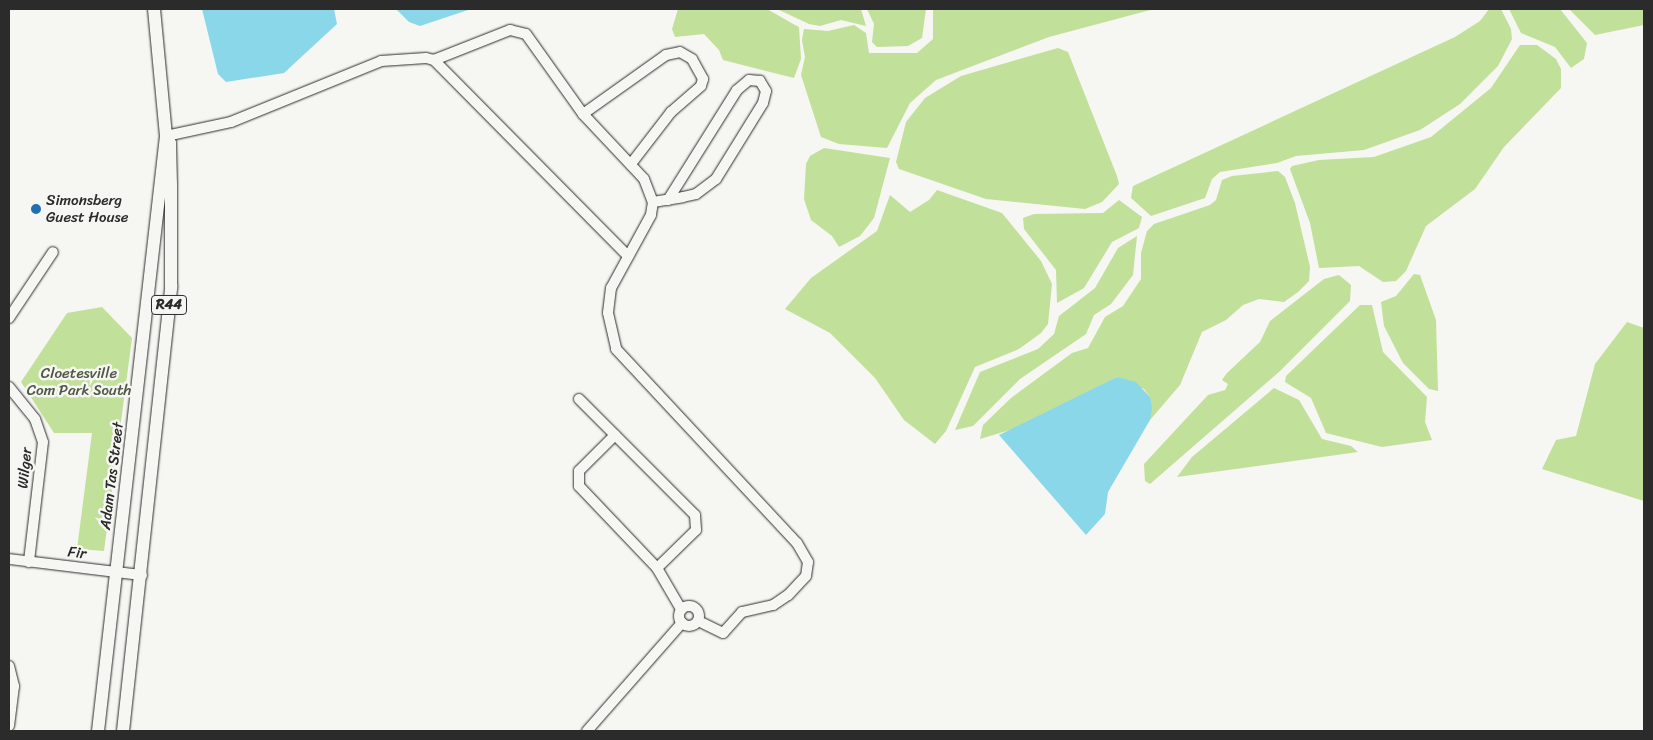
<!DOCTYPE html>
<html>
<head>
<meta charset="utf-8">
<style>
  body { margin:0 }
  #map { position:relative; width:1653px; height:740px; overflow:hidden; background:#f6f6f2; font-family:Sriracha,sans-serif }
  div>[style] { position:absolute }
  .green>* { inset:0; background:#c1e099 }
  .water>* { inset:0; background:#8bd7ea }
  .roads { filter:drop-shadow(0 0 1px #2b2b2b) drop-shadow(0 0 1px #2b2b2b) }
  .minor>* { height:10px; margin:-5px; padding:0 5px; transform-origin:5px; border-radius:5px; background:#f6f6f2 }
  .minor>.ring { margin:-5px; padding:0; box-sizing:content-box; background:none; border:10px solid #f6f6f2; border-radius:50% }
  .major>* { height:12px; margin:-6px; padding:0 6px; transform-origin:6px; border-radius:6px; background:#f6f6f2 }
  .dots>* { width:14px; height:14px; translate:-50% -50%; box-sizing:border-box; border:2px solid #f6f6f2; border-radius:50% }
  span { translate:-50% -50%; white-space:nowrap; text-align:center; line-height:1.15; -webkit-text-stroke:5px #f6f6f2; paint-order:stroke }
  .shield-label span { padding:1px 4px; background:#f6f6f2; border:1px solid; border-radius:4px; -webkit-text-stroke-width:0 }
  .shield-label { font-size:14px; color:#2b2b2b; font-weight:700 }
  .poi-label { font-size:15px; color:#2b2b2b }
  .left { translate:0 -50%; text-align:left }
  .park-label { font-size:15px; color:#505846 }
  .street-label { font-size:15px; color:#2b2b2b }
  .frame { position:absolute; inset:0; border:10px solid #2b2b2b; pointer-events:none }
</style>
</head>
<body>
<div id="map">
  <div class="green">
    <i style="clip-path:polygon(678px 9px,767px 9px,795px 25px,799px 27px,801px 59px,794px 78px,723px 60px,719px 50px,704px 34px,675px 37px,672px 29px)"></i>
    <i style="clip-path:polygon(777px 9px,861px 9px,866px 26px,841px 20px,820px 26px,809px 24px)"></i>
    <i style="clip-path:polygon(867px 9px,926px 9px,922px 38px,908px 46px,877px 47px,872px 42px,874px 24px)"></i>
    <i style="clip-path:polygon(933px 9px,1154px 9px,1049px 37px,936px 80px,910px 103px,887px 148px,839px 144px,821px 137px,801px 75px,805px 57px,802px 40px,804px 29px,828px 31px,854px 25px,866px 33px,869px 53px,917px 53px,933px 39px)"></i>
    <i style="clip-path:polygon(1489px 9px,1501px 9px,1511px 29px,1512px 39px,1498px 66px,1460px 104px,1420px 130px,1364px 150px,1296px 156px,1277px 163px,1220px 172px,1212px 179px,1205px 198px,1151px 216px,1131px 198px,1133px 186px,1455px 37px,1480px 21px)"></i>
    <i style="clip-path:polygon(1509px 9px,1560px 9px,1587px 43px,1584px 59px,1571px 68px,1555px 47px,1521px 33px)"></i>
    <i style="clip-path:polygon(1569px 9px,1644px 9px,1644px 25px,1595px 35px)"></i>
    <i style="clip-path:polygon(1520px 45px,1537px 45px,1556px 59px,1561px 69px,1561px 88px,1504px 147px,1475px 189px,1426px 226px,1406px 271px,1396px 281px,1383px 282px,1359px 266px,1319px 268px,1310px 223px,1290px 169px,1292px 166px,1319px 160px,1374px 157px,1431px 137px,1491px 88px)"></i>
    <i style="clip-path:polygon(1058px 48px,1068px 52px,1117px 176px,1119px 184px,1102px 202px,1085px 209px,986px 199px,899px 169px,896px 162px,906px 122px,925px 98px,961px 76px)"></i>
    <i style="clip-path:polygon(824px 148px,890px 158px,874px 218px,860px 236px,839px 247px,832px 236px,811px 220px,804px 199px,806px 164px,810px 156px)"></i>
    <i style="clip-path:polygon(1278px 171px,1285px 177px,1295px 203px,1310px 267px,1309px 281px,1298px 292px,1284px 302px,1259px 299px,1243px 305px,1226px 320px,1202px 332px,1180px 385px,1150px 420px,1150px 397px,1144px 389px,1117px 377px,1026px 425px,980px 439px,983px 425px,1011px 398px,1072px 353px,1088px 348px,1105px 317px,1123px 306px,1141px 279px,1141px 253px,1147px 231px,1154px 224px,1210px 205px,1216px 200px,1222px 180px,1232px 176px)"></i>
    <i style="clip-path:polygon(937px 190px,1002px 213px,1041px 261px,1052px 284px,1048px 324px,1041px 333px,1019px 349px,975px 367px,946px 431px,935px 444px,904px 420px,875px 378px,830px 333px,785px 309px,811px 278px,877px 231px,890px 195px,910px 212px,929px 200px)"></i>
    <i style="clip-path:polygon(1119px 200px,1142px 217px,1139px 228px,1112px 242px,1084px 288px,1057px 303px,1056px 270px,1024px 229px,1023px 218px,1034px 214px,1103px 213px)"></i>
    <i style="clip-path:polygon(1137px 236px,1133px 275px,1111px 304px,1094px 315px,1086px 334px,1020px 379px,973px 426px,955px 430px,980px 372px,1038px 349px,1054px 334px,1059px 316px,1095px 288px,1118px 248px)"></i>
    <i style="clip-path:polygon(1414px 274px,1420px 275px,1436px 320px,1438px 391px,1429px 389px,1403px 363px,1384px 326px,1381px 302px,1396px 296px)"></i>
    <i style="clip-path:polygon(1339px 275px,1351px 285px,1350px 301px,1279px 372px,1150px 484px,1145px 481px,1144px 464px,1208px 395px,1225px 390px,1228px 384px,1222px 380px,1227px 373px,1260px 342px,1270px 321px,1324px 279px)"></i>
    <i style="clip-path:polygon(1360px 305px,1372px 305px,1383px 352px,1427px 397px,1425px 422px,1432px 440px,1382px 447px,1326px 433px,1311px 398px,1285px 382px,1286px 376px)"></i>
    <i style="clip-path:polygon(102px 307px,132px 338px,104px 551px,77px 549px,92px 433px,54px 433px,21px 382px,67px 313px)"></i>
    <i style="clip-path:polygon(1627px 322px,1644px 328px,1644px 501px,1542px 469px,1556px 440px,1576px 436px,1595px 364px)"></i>
    <i style="clip-path:polygon(1274px 388px,1299px 400px,1322px 439px,1351px 446px,1358px 452px,1177px 477px,1192px 457px)"></i>
  </div>
  <div class="water">
    <i style="clip-path:polygon(202px 9px,334px 9px,337px 24px,284px 73px,226px 82px,218px 74px)"></i>
    <i style="clip-path:polygon(396px 9px,471px 9px,420px 26px,409px 22px)"></i>
    <i style="clip-path:polygon(1117px 377px,1136px 382px,1150px 397px,1152px 408px,1150px 420px,1108px 492px,1105px 514px,1086px 535px,999px 435px)"></i>
  </div>
  <div class="roads">
    <div class="minor">
      <i style="left:434px;top:60px;width:82px;rotate:-21.5deg"></i>
      <i style="left:510px;top:30px;width:16px;rotate:14deg"></i>
      <i style="left:526px;top:34px;width:98px;rotate:54.5deg"></i>
      <i style="left:583px;top:114px;width:89px;rotate:46.8deg"></i>
      <i style="left:644px;top:179px;width:25px;rotate:69deg"></i>
      <i style="left:653px;top:202px;width:13px;rotate:99deg"></i>
      <i style="left:651px;top:215px;width:83px;rotate:118.7deg"></i>
      <i style="left:611px;top:288px;width:25px;rotate:97deg"></i>
      <i style="left:608px;top:313px;width:37px;rotate:77deg"></i>
      <i style="left:616px;top:349px;width:265px;rotate:47deg"></i>
      <i style="left:797px;top:543px;width:22px;rotate:60deg"></i>
      <i style="left:808px;top:562px;width:14px;rotate:98deg"></i>
      <i style="left:806px;top:576px;width:26px;rotate:133deg"></i>
      <i style="left:788px;top:595px;width:18px;rotate:146deg"></i>
      <i style="left:773px;top:605px;width:32px;rotate:167deg"></i>
      <i style="left:742px;top:612px;width:28px;rotate:132deg"></i>
      <i style="left:723px;top:633px;width:28px;rotate:-154deg"></i>
      <i style="left:583px;top:114px;width:102px;rotate:-35.4deg"></i>
      <i style="left:666px;top:55px;width:14px;rotate:-12deg"></i>
      <i style="left:680px;top:52px;width:14px;rotate:30deg"></i>
      <i style="left:692px;top:59px;width:23px;rotate:61deg"></i>
      <i style="left:703px;top:79px;width:7px;rotate:106deg"></i>
      <i style="left:701px;top:86px;width:40px;rotate:139deg"></i>
      <i style="left:671px;top:112px;width:66px;rotate:127.6deg"></i>
      <i style="left:166px;top:136px;width:66px;rotate:-12.2deg"></i>
      <i style="left:231px;top:122px;width:162px;rotate:-22.1deg"></i>
      <i style="left:381px;top:61px;width:45px;rotate:-3.8deg"></i>
      <i style="left:426px;top:58px;width:8px;rotate:14deg"></i>
      <i style="left:434px;top:60px;width:276px;rotate:45.3deg"></i>
      <i style="left:653px;top:202px;width:30px;rotate:-9deg"></i>
      <i style="left:683px;top:197px;width:13px;rotate:-13deg"></i>
      <i style="left:696px;top:194px;width:25px;rotate:-37deg"></i>
      <i style="left:716px;top:179px;width:89px;rotate:-58.3deg"></i>
      <i style="left:763px;top:103px;width:12px;rotate:-76deg"></i>
      <i style="left:766px;top:91px;width:12px;rotate:-121deg"></i>
      <i style="left:760px;top:81px;width:11px;rotate:-175deg"></i>
      <i style="left:749px;top:80px;width:16px;rotate:140deg"></i>
      <i style="left:737px;top:90px;width:130px;rotate:122.1deg"></i>
      <i style="left:9px;top:318px;width:79px;rotate:-56.3deg"></i>
      <i style="left:9px;top:387px;width:41px;rotate:50.9deg"></i>
      <i style="left:35px;top:419px;width:24px;rotate:71deg"></i>
      <i style="left:43px;top:442px;width:121px;rotate:96.7deg"></i>
      <i style="left:579px;top:399px;width:164px;rotate:45deg"></i>
      <i style="left:695px;top:515px;width:15px;rotate:86deg"></i>
      <i style="left:696px;top:530px;width:54px;rotate:135.7deg"></i>
      <i style="left:615px;top:435px;width:51px;rotate:135deg"></i>
      <i style="left:579px;top:471px;width:15px;rotate:90deg"></i>
      <i style="left:579px;top:486px;width:113px;rotate:46.4deg"></i>
      <i style="left:657px;top:568px;width:48px;rotate:59.7deg"></i>
      <i style="left:9px;top:559px;width:134px;rotate:6.9deg"></i>
      <i class="ring" style="left:679px;top:606px;width:10px;height:10px"></i>
      <i style="left:9px;top:666px;width:21px;rotate:76deg"></i>
      <i style="left:14px;top:686px;width:40px;rotate:97.1deg"></i>
      <i style="left:587px;top:731px;width:144px;rotate:-48.7deg"></i>
    </div>
    <div class="major">
      <i style="left:98px;top:731px;width:599px;rotate:-83.48deg"></i>
      <i style="left:166px;top:136px;width:128px;rotate:-95.4deg"></i>
      <i style="left:123px;top:731px;width:448px;rotate:-83.8deg"></i>
      <i style="left:171px;top:286px;width:101px;rotate:-90deg"></i>
      <i style="left:171px;top:185px;width:42px;rotate:-91.4deg"></i>
      <i style="left:170px;top:143px;width:8px;rotate:-120deg"></i>
    </div>
  </div>
  <div class="dots">
    <i style="left:36px;top:209px;background:#1f6fb2"></i>
  </div>
  <div class="shield-label">
    <span style="left:169px;top:305px">R44</span>
  </div>
  <div class="poi-label">
    <span class="left" style="left:46px;top:209px">Simonsberg<br>Guest House</span>
  </div>
  <div class="park-label">
    <span style="left:79px;top:382px">Cloetesville<br>Com Park South</span>
  </div>
  <div class="street-label">
    <span style="left:25px;top:468px;rotate:-84deg">Wilger</span>
    <span style="left:112px;top:476px;rotate:-83deg">Adam Tas Street</span>
    <span style="left:77px;top:553px;rotate:7deg">Fir</span>
  </div>
  <div class="frame"></div>
</div>
</body>
</html>
